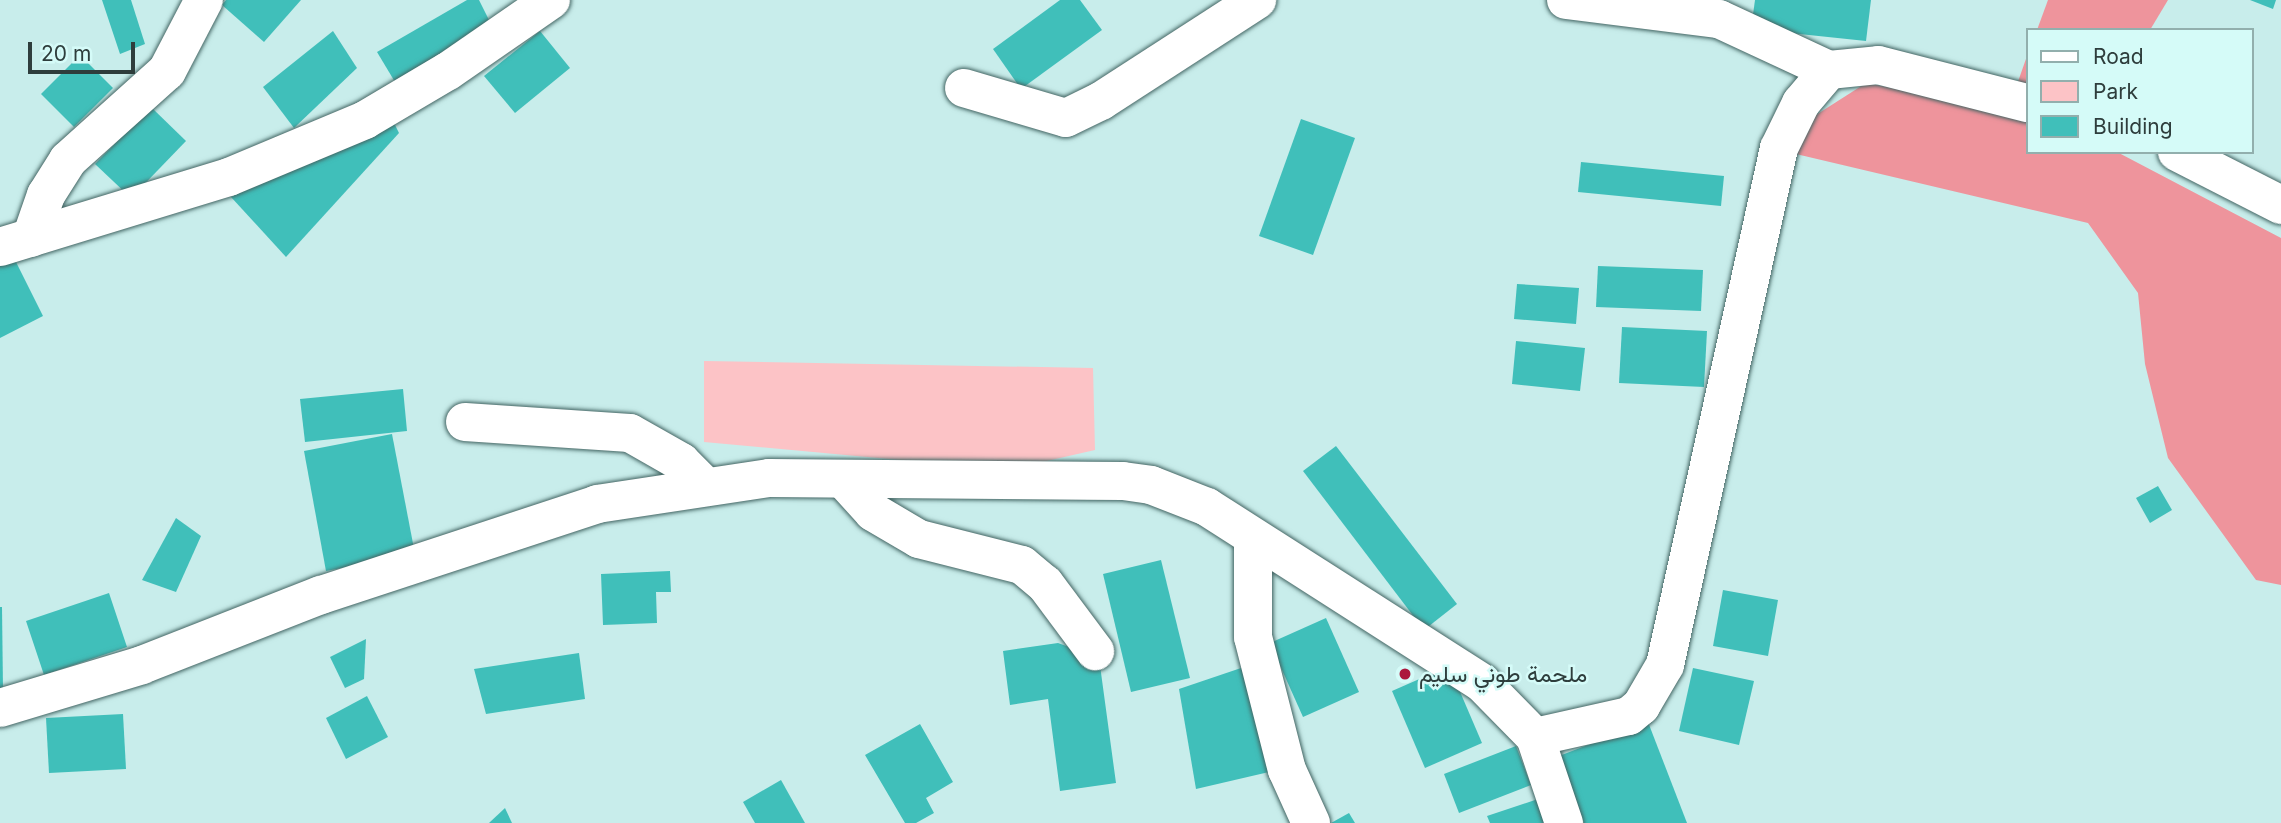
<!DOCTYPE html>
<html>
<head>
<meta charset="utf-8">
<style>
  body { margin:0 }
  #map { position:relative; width:2281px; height:823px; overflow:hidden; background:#c8edeb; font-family:Inter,Vazirmatn,sans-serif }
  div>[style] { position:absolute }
  .green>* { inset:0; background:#fcc3c6 }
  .forest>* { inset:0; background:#ee949c }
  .building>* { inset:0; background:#40bfba }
  .roads { filter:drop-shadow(0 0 2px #436563) drop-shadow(0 0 2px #436563) }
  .minor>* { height:38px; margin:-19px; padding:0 19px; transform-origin:19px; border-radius:19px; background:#fff }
  .dots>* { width:19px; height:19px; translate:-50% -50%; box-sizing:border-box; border:4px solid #d5fbf8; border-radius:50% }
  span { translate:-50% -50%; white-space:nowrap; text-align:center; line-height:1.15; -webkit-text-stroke:5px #d5fbf8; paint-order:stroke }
  .poi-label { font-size:23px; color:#2e3d3c }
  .left { translate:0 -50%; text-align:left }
  .legend { position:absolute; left:2026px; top:28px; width:228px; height:126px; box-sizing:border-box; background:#d5fbf8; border:2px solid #92afad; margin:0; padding:9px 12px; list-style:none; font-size:21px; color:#2e3d3c }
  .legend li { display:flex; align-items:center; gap:14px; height:35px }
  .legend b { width:35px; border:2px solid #92afad }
  .scale { position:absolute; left:28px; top:42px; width:107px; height:32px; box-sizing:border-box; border:4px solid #2e3d3c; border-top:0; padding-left:9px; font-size:21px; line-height:24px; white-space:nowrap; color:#2e3d3c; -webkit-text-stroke:5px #d5fbf8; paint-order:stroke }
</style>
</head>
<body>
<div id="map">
  <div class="green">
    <i style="clip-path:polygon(704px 361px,1093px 368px,1095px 450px,1007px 470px,704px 442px)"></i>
  </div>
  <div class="forest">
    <i style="clip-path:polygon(2048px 0,2168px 0,2150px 30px,2037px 30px)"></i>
    <i style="clip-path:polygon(2027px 56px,2027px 152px,2117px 152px,2281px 238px,2281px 585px,2256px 580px,2168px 458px,2145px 364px,2138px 293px,2088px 223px,1766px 147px,1866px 83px,2008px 110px)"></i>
  </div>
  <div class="building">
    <i style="clip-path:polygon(102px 0,131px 0,145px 44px,120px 54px)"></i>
    <i style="clip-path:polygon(226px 0,301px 0,264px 42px,222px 5px)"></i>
    <i style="clip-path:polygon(467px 0,479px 0,493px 28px,398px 87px,377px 52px)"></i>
    <i style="clip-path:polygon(1060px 0,1080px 0,1102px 30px,1021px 89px,993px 49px)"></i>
    <i style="clip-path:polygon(1755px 0,1871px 0,1866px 41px,1751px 29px)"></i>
    <i style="clip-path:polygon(2250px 0,2276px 0,2273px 9px)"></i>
    <i style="clip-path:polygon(333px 31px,357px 68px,294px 128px,263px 87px)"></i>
    <i style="clip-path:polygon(540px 31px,570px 68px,515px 113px,484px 76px)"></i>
    <i style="clip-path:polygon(80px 55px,113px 88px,74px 127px,41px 94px)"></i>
    <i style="clip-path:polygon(151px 107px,186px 141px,131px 198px,95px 164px)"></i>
    <i style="clip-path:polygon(389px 113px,399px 133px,286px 257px,231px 197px)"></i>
    <i style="clip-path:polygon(1301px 119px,1355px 138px,1313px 255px,1259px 236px)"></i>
    <i style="clip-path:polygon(1581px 162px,1724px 176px,1721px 206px,1578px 192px)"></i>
    <i style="clip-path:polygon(13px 256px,43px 316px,0 338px,0 263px)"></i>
    <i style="clip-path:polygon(1598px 266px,1703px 270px,1701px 311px,1596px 307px)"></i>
    <i style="clip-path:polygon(1517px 284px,1579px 288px,1576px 324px,1514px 319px)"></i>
    <i style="clip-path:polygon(1622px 327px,1707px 331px,1704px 387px,1619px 383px)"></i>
    <i style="clip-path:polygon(1516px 341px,1585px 348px,1580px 391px,1512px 384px)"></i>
    <i style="clip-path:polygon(403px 389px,407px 431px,305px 442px,300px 399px)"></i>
    <i style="clip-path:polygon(392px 434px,415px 554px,326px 571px,304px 451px)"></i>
    <i style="clip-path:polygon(1336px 446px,1457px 604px,1424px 630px,1303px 471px)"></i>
    <i style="clip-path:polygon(2158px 486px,2172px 510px,2150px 523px,2136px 498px)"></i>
    <i style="clip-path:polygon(176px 518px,201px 536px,176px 592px,142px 580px)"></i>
    <i style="clip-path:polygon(1161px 560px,1190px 678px,1131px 692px,1103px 574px)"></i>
    <i style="clip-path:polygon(670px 571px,671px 592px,656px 592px,657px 623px,603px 625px,601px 574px)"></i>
    <i style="clip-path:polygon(1723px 590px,1778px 600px,1768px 656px,1713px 646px)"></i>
    <i style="clip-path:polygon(109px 593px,127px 647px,44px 675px,26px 621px)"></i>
    <i style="clip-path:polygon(0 607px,2px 607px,3px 690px,0 690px)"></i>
    <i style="clip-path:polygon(1326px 618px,1359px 692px,1303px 717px,1270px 643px)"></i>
    <i style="clip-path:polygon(366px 639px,364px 679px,345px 688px,330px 657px)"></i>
    <i style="clip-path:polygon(1058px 643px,1099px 658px,1116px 783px,1060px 791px,1048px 699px,1010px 705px,1003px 651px)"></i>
    <i style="clip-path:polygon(579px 653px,585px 699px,486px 714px,474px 669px)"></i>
    <i style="clip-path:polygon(1449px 666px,1482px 743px,1425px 768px,1392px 691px)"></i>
    <i style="clip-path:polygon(1244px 667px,1269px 772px,1196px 789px,1179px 689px)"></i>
    <i style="clip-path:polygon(1693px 668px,1754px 681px,1739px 745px,1679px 731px)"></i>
    <i style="clip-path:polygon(367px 696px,388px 737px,346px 759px,326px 718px)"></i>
    <i style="clip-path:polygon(123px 714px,126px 769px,49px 773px,46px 718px)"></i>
    <i style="clip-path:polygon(1648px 722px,1687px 823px,1584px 823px,1559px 756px)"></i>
    <i style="clip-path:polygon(920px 724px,953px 782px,926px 798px,934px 813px,916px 823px,905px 823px,865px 755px)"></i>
    <i style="clip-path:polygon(1516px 746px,1531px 785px,1459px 813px,1444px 774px)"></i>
    <i style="clip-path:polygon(781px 780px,805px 823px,755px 823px,743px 802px)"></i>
    <i style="clip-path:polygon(1541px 798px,1550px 823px,1490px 823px,1487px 816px)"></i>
    <i style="clip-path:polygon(505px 808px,512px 823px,489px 823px)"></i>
    <i style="clip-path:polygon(1349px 813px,1355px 823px,1331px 823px)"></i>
  </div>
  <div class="roads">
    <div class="minor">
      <i style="left:1566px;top:0;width:154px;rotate:7.1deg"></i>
      <i style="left:1719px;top:19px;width:121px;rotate:24.9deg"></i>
      <i style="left:964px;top:88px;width:106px;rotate:16.4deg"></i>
      <i style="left:1066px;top:118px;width:39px;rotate:-26deg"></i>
      <i style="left:1101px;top:101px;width:186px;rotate:-32.9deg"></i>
      <i style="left:2177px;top:152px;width:117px;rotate:27deg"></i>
      <i style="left:31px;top:238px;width:46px;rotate:-70.8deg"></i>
      <i style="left:46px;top:195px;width:41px;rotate:-57.8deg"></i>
      <i style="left:68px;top:160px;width:133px;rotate:-42deg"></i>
      <i style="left:167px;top:71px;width:80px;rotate:-62.5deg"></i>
      <i style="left:0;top:247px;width:239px;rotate:-17deg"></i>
      <i style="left:229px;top:177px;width:147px;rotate:-22.7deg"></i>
      <i style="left:365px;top:120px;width:96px;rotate:-30.6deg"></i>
      <i style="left:448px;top:71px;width:125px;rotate:-34.6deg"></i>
      <i style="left:465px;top:422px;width:165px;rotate:3.8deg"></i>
      <i style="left:630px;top:433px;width:59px;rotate:29.6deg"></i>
      <i style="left:681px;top:462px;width:31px;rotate:45deg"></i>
      <i style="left:844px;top:480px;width:43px;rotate:47.8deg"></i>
      <i style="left:873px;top:512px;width:53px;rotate:30.4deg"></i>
      <i style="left:919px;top:539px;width:106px;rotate:14.2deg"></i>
      <i style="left:1022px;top:565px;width:30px;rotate:40deg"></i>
      <i style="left:1045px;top:584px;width:84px;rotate:53.3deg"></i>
      <i style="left:1253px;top:538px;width:99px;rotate:90deg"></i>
      <i style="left:1253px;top:637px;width:137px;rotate:75.7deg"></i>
      <i style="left:1287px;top:770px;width:58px;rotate:65.6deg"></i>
      <i style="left:0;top:708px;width:148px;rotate:-16.8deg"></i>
      <i style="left:142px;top:665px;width:192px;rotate:-21.4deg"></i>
      <i style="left:321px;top:595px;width:291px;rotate:-18.2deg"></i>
      <i style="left:597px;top:504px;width:174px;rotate:-8.6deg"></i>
      <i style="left:769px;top:478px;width:354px;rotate:0.5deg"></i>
      <i style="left:1123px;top:481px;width:28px;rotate:8deg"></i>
      <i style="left:1151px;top:485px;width:60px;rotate:21.4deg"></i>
      <i style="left:1207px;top:507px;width:326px;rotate:32.6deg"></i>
      <i style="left:1482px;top:683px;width:76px;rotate:45.5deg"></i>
      <i style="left:1535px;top:737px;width:91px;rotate:71.4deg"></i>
      <i style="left:1535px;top:737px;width:96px;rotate:-12.6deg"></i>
      <i style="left:1629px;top:716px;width:16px;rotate:-40deg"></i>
      <i style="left:1641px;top:706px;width:48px;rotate:-59.7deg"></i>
      <i style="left:1665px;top:665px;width:529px;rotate:-77.57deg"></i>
      <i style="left:1779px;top:148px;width:50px;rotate:-63.9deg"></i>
      <i style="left:1801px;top:103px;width:43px;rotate:-49.7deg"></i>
      <i style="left:1829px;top:70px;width:49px;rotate:-5.8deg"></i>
      <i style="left:1878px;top:65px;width:154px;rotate:14.3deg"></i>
    </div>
  </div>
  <div class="dots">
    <i style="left:1405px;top:674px;background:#ac183d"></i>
  </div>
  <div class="poi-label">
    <span class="left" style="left:1419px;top:674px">ملحمة طوني سليم</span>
  </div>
  <ul class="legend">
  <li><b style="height:9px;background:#fff"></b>Road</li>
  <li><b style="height:19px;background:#fcc3c6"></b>Park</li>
  <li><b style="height:19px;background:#40bfba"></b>Building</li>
  </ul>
  <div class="scale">20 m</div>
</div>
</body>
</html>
